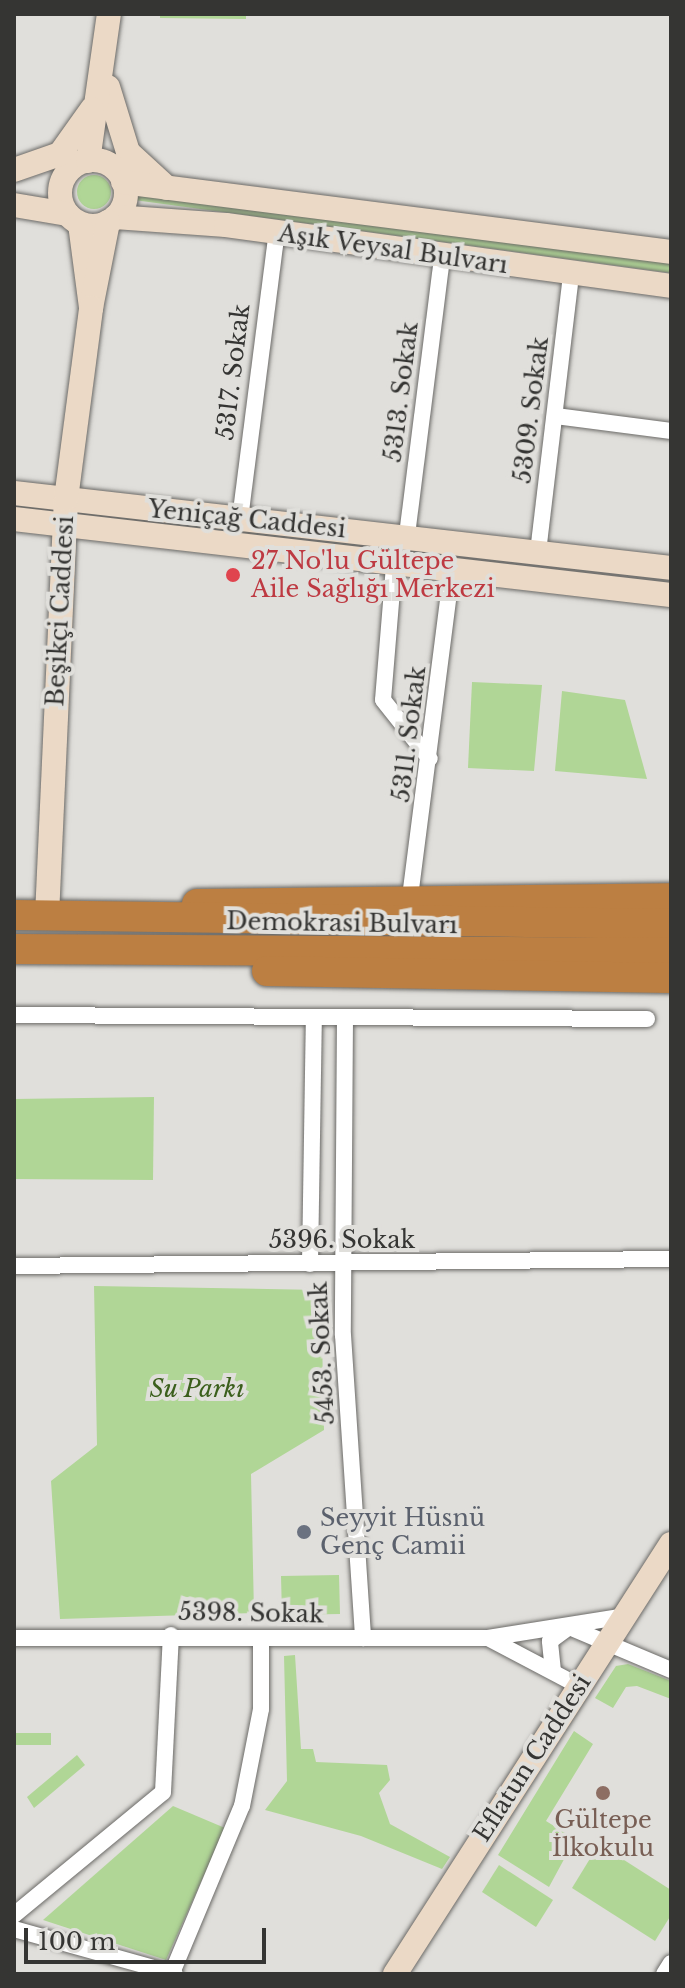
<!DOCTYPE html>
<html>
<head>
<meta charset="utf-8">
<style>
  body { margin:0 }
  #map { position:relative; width:685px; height:1988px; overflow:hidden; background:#e0dfdb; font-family:"Libre Baskerville",serif }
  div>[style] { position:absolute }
  .green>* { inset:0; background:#b0d696 }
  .round { border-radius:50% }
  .roads { filter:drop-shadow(0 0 2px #6b6a67) drop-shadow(0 0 2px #6b6a67) }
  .street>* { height:16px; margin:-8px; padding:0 8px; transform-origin:8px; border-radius:8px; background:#fff }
  .secondary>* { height:24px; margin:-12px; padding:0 12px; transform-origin:12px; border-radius:12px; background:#ebd9c6 }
  .secondary>.ring { margin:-12px; padding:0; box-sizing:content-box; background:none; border:24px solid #ebd9c6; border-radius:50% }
  .highway>* { height:30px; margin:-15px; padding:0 15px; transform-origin:15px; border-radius:15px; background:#bc7f42 }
  .dots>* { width:22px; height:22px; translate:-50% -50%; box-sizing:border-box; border:4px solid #e0dfdb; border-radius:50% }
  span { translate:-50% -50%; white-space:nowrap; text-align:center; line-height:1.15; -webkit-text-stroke:8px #e0dfdb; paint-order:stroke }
  .street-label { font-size:24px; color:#353533 }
  .health-label { font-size:24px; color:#be3a42 }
  .left { translate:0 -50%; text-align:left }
  .park-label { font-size:24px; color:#3b5f1c; font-style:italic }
  .worship-label { font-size:24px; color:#5b616d }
  .education-label { font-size:24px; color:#785e54 }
  .frame { position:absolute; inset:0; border:16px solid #353533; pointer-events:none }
  .scale { position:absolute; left:24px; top:1928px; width:242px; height:36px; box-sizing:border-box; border:4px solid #353533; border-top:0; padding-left:10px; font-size:24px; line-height:28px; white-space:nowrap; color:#353533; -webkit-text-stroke:6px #e0dfdb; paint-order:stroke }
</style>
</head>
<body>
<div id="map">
  <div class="green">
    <i style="clip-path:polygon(160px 14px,246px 14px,246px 19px,160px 18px)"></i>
    <i class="round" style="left:77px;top:175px;width:34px;height:34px"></i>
    <i style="clip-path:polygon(136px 191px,671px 262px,671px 273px,134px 200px)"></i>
    <i style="clip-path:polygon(472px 682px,542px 685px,534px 771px,468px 768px)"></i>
    <i style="clip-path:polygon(562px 691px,625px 700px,647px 779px,555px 771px)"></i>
    <i style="clip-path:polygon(154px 1097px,153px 1180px,14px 1179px,14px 1099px)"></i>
    <i style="clip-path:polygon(94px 1286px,321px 1290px,324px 1430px,251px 1474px,254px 1613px,60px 1619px,51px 1481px,97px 1445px)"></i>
    <i style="clip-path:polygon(339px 1575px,340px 1614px,282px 1615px,281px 1576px)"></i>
    <i style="clip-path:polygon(295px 1655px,301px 1749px,313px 1749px,316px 1762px,387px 1765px,390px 1780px,379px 1793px,390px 1824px,450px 1857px,442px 1869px,361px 1836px,265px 1810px,287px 1781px,284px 1656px)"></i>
    <i style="clip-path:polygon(628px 1664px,671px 1681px,671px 1699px,637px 1686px,626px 1687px,613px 1708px,595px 1698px,616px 1666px)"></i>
    <i style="clip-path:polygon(574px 1731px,593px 1744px,546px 1821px,575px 1839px,549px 1887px,498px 1855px)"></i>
    <i style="clip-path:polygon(14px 1733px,51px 1733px,51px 1745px,14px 1745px)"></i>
    <i style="clip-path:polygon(77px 1755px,85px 1765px,34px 1808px,27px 1797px)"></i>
    <i style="clip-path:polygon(173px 1806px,225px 1828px,166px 1960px,43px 1920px)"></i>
    <i style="clip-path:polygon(599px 1844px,671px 1890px,671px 1915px,655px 1941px,572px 1888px)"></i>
    <i style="clip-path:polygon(499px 1865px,553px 1900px,536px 1927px,482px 1892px)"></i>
  </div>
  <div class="roads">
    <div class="street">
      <i style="left:556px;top:416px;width:116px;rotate:7.4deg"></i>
      <i style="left:240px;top:519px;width:289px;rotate:-82.7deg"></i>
      <i style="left:407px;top:535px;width:281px;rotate:-82.8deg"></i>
      <i style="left:538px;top:552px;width:279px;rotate:-83.2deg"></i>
      <i style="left:394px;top:566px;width:134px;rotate:94.7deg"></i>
      <i style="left:383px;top:700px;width:75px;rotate:51.5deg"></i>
      <i style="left:410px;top:897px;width:325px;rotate:-82.7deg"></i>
      <i style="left:14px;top:1015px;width:633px;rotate:0.36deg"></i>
      <i style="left:345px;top:1017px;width:318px;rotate:90.4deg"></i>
      <i style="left:343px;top:1335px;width:304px;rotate:86.2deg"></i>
      <i style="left:310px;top:1264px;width:247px;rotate:-89.1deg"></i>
      <i style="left:14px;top:1266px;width:657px;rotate:-0.61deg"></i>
      <i style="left:14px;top:1638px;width:474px"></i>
      <i style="left:553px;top:1671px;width:30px;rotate:-96deg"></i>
      <i style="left:550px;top:1641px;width:24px;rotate:-36deg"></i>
      <i style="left:569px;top:1627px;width:111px;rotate:22.9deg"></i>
      <i style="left:579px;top:1686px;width:103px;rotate:-152.2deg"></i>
      <i style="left:488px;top:1638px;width:140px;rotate:-9.1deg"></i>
      <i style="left:14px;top:1915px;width:193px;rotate:-39.5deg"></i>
      <i style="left:163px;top:1792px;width:157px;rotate:-87.1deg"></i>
      <i style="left:14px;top:1929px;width:167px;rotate:15.6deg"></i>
      <i style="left:172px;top:1973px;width:181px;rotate:-67.3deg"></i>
      <i style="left:242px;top:1806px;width:99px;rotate:-78.9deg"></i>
      <i style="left:261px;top:1709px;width:71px;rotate:-90deg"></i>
      <i style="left:664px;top:1974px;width:13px;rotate:-58deg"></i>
    </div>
    <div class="secondary">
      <i style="left:108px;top:87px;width:68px;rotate:72.9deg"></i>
      <i style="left:128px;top:152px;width:53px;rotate:42.7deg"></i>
      <i class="ring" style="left:60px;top:160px;width:42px;height:42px"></i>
      <i style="left:88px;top:161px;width:148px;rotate:-81.9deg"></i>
      <i style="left:14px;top:170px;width:49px;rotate:-19.2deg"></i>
      <i style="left:60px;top:154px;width:55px;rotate:-54.6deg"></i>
      <i style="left:123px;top:182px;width:552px;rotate:7.28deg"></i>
      <i style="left:14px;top:205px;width:54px;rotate:9.6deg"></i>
      <i style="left:115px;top:217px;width:111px;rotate:4.1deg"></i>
      <i style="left:226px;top:225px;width:449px;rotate:7.8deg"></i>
      <i style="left:80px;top:224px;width:85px;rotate:82.5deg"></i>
      <i style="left:91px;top:308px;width:88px;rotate:-78.8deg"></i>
      <i style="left:14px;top:493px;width:661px;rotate:6.51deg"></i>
      <i style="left:14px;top:519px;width:661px;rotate:6.6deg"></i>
      <i style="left:47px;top:916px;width:417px;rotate:-87.4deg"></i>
      <i style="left:66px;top:499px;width:193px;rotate:-82.5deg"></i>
      <i style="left:395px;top:1974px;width:511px;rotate:-57.31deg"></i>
    </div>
    <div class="highway">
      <i style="left:197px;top:904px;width:474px;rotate:-0.7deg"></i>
      <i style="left:14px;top:915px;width:657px;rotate:0.78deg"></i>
      <i style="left:14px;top:949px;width:657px;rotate:0.35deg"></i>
      <i style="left:267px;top:971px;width:404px;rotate:1deg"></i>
    </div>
  </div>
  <div class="dots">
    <i style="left:233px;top:575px;background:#e0444e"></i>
    <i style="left:304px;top:1532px;background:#6b7280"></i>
    <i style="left:603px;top:1793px;background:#8d6e63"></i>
  </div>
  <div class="street-label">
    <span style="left:393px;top:249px;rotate:8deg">Aşık Veysal Bulvarı</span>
    <span style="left:233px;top:372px;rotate:-83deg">5317. Sokak</span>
    <span style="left:401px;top:392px;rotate:-83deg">5313. Sokak</span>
    <span style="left:531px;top:410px;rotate:-83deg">5309. Sokak</span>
    <span style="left:247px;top:519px;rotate:6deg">Yeniçağ Caddesi</span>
    <span style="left:60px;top:611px;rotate:-87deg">Beşikçi Caddesi</span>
    <span style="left:409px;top:734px;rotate:-83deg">5311. Sokak</span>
    <span style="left:342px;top:923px;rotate:1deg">Demokrasi Bulvarı</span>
    <span style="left:342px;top:1240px">5396. Sokak</span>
    <span style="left:322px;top:1353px;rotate:-93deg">5453. Sokak</span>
    <span style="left:251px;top:1613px;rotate:1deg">5398. Sokak</span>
    <span style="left:532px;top:1758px;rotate:-57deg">Eflatun Caddesi</span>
  </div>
  <div class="health-label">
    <span class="left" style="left:251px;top:575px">27 No'lu Gültepe<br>Aile Sağlığı Merkezi</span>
  </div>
  <div class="park-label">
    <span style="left:197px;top:1389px">Su Parkı</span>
  </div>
  <div class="worship-label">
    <span class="left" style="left:320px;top:1532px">Seyyit Hüsnü<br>Genç Camii</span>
  </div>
  <div class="education-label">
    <span style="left:603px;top:1834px">Gültepe<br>İlkokulu</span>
  </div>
  <div class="frame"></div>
  <div class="scale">100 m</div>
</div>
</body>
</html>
